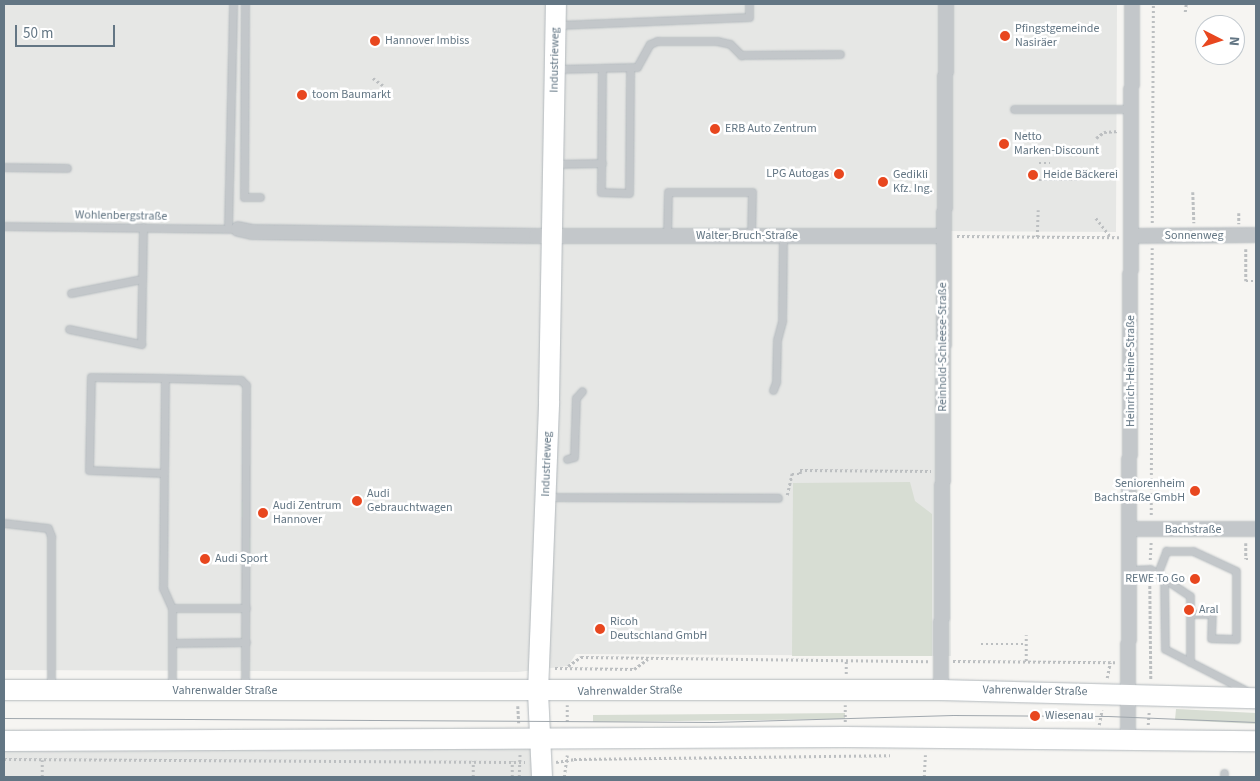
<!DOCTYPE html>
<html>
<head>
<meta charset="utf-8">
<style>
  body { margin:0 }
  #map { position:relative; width:1260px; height:781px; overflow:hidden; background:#f6f5f2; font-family:"Source Sans 3",sans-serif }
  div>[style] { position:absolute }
  .built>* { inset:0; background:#e6e7e5 }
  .green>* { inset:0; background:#d7ddd3 }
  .path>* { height:2.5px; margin-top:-1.25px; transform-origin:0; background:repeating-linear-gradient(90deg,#bcbfc1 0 2.5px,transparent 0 5px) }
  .roads { filter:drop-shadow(0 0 1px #b3b9bd) drop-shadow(0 0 1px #b3b9bd) }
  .lane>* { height:7px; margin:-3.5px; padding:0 3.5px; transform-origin:3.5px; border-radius:3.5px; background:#c3c7ca }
  .street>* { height:14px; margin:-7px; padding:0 7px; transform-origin:7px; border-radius:7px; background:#c3c7ca }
  .secondary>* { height:20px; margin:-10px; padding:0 10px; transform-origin:10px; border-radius:10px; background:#fff }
  .tram>* { height:1px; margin:-0.5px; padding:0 0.5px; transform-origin:0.5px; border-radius:0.5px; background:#a1a8ae }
  .dots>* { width:14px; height:14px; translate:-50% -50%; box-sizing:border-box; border:2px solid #fff; border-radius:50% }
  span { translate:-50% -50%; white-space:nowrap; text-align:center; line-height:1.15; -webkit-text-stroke:5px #fff; paint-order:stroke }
  .poi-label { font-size:12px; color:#637684 }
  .left { translate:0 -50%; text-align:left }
  .right { translate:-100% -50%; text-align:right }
  .street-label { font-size:12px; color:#637684 }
  .frame { position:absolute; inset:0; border:5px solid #637684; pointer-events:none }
  .north { position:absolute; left:1195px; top:15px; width:50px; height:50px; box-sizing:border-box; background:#fff; border:1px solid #c1c8ce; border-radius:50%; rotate:95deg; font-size:14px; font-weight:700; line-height:20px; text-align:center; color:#637684 }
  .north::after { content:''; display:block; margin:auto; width:18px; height:22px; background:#e8471f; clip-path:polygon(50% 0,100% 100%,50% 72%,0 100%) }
  .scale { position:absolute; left:15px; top:25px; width:100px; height:22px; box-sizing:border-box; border:2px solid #637684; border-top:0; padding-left:6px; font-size:15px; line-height:18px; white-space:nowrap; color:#637684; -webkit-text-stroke:4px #fff; paint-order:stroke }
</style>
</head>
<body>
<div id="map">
  <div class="built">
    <i style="clip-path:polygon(4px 4px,1117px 4px,1116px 232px,949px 231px,951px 656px,576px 654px,568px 666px,518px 672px,4px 670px)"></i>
    <i style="clip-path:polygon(542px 740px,542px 777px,4px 777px,4px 741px)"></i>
  </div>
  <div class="green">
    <i style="clip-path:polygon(910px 482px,915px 501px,932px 514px,932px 656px,792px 656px,793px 483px)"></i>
    <i style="clip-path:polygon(1176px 709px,1256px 713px,1256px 724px,1175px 720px)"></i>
    <i style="clip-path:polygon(845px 713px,845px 719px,593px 722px,593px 715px)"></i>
  </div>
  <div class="path">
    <i style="left:1185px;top:12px;width:8px;rotate:-83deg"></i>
    <i style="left:373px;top:78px;width:14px;rotate:36deg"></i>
    <i style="left:1096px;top:138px;width:10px;rotate:-37deg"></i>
    <i style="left:1104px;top:132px;width:15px;rotate:-4deg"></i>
    <i style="left:1039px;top:163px;width:11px"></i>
    <i style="left:1039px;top:180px;width:39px"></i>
    <i style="left:1193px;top:192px;width:31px;rotate:88deg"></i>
    <i style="left:1239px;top:213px;width:11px;rotate:90deg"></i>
    <i style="left:1096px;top:218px;width:24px;rotate:52deg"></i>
    <i style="left:1152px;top:223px;width:219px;rotate:-89.7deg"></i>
    <i style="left:957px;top:236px;width:162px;rotate:0.4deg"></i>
    <i style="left:1037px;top:237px;width:27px;rotate:-88deg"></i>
    <i style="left:1246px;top:249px;width:32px;rotate:90deg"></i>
    <i style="left:1246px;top:281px;width:10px"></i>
    <i style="left:787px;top:495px;width:22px;rotate:-77deg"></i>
    <i style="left:792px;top:474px;width:8px"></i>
    <i style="left:800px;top:474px;width:4px;rotate:-90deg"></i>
    <i style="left:800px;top:470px;width:131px;rotate:0.4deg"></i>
    <i style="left:1151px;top:515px;width:267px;rotate:-89.8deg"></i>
    <i style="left:1246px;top:543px;width:16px;rotate:90deg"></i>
    <i style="left:1246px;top:559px;width:3px"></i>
    <i style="left:1150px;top:560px;width:19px;rotate:-87deg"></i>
    <i style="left:1150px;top:581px;width:99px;rotate:89.4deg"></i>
    <i style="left:981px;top:644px;width:45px"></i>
    <i style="left:953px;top:661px;width:162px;rotate:0.4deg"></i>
    <i style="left:1026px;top:661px;width:26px;rotate:-90deg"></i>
    <i style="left:568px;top:666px;width:16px;rotate:-35deg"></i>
    <i style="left:581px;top:657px;width:347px;rotate:0.7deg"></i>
    <i style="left:555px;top:668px;width:79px;rotate:0.7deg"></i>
    <i style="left:634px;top:669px;width:17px;rotate:-36deg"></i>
    <i style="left:846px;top:674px;width:13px;rotate:-90deg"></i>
    <i style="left:1107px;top:678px;width:16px;rotate:-79deg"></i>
    <i style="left:518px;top:706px;width:17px;rotate:87deg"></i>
    <i style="left:567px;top:722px;width:17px;rotate:-90deg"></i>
    <i style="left:845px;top:722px;width:17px;rotate:-90deg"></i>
    <i style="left:1099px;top:725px;width:15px;rotate:-79deg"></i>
    <i style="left:1148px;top:725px;width:14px;rotate:-86deg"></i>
    <i style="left:4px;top:759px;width:521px;rotate:0.33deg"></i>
    <i style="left:556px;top:762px;width:18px;rotate:-9deg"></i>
    <i style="left:574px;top:759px;width:316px;rotate:-0.7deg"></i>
    <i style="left:42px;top:777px;width:17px;rotate:-90deg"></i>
    <i style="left:473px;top:777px;width:16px;rotate:-90deg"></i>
    <i style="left:512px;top:777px;width:16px;rotate:-90deg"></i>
    <i style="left:519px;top:777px;width:24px;rotate:-88deg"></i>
    <i style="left:564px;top:777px;width:22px;rotate:-82deg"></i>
    <i style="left:924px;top:777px;width:22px;rotate:-87deg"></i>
  </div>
  <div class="roads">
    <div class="lane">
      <i style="left:245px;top:4px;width:193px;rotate:90.3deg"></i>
      <i style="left:244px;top:197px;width:16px"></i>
      <i style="left:558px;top:25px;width:191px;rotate:-2.4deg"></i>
      <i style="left:749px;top:17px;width:13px;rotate:-90deg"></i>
      <i style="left:602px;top:68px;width:124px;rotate:90.5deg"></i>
      <i style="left:601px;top:192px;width:28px;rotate:2deg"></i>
      <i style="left:629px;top:193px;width:125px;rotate:-89.5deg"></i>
      <i style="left:558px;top:69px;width:79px;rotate:-1.5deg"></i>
      <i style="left:637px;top:67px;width:26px;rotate:-61deg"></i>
      <i style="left:650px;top:44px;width:8px;rotate:-23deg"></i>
      <i style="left:657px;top:41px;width:60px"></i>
      <i style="left:717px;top:41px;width:13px;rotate:13deg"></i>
      <i style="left:730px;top:44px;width:16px;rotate:45deg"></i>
      <i style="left:741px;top:55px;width:99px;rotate:-0.6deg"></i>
      <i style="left:1014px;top:109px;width:118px"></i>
      <i style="left:554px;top:164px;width:48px;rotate:-1.2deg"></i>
      <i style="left:4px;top:167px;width:63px;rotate:0.9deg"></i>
      <i style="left:4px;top:226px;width:234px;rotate:0.7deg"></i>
      <i style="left:228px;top:228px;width:224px;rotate:-88.7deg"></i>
      <i style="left:667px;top:236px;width:44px;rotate:-88.7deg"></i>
      <i style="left:668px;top:192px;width:84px"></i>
      <i style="left:752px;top:192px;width:44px;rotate:91.3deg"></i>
      <i style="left:71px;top:293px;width:72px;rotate:-11.2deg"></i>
      <i style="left:69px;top:329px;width:74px;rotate:11.8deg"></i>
      <i style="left:141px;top:344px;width:117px;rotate:-89deg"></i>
      <i style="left:165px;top:378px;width:95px;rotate:90.6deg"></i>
      <i style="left:164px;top:473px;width:75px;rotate:-177.7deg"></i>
      <i style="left:89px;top:470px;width:93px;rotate:-88.8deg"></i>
      <i style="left:91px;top:377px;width:74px;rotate:0.8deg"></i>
      <i style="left:165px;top:378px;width:76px;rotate:1.5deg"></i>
      <i style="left:241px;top:380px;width:7px;rotate:45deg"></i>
      <i style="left:246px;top:385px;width:303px;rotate:90.2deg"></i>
      <i style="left:773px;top:390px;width:9px;rotate:-69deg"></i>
      <i style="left:776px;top:382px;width:42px;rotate:-88.6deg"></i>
      <i style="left:777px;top:340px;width:20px;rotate:-75deg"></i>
      <i style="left:782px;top:321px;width:85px;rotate:-89.3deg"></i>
      <i style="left:567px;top:459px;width:7px;rotate:-16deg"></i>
      <i style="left:574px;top:457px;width:59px;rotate:-88.1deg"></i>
      <i style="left:576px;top:398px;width:9px;rotate:-49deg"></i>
      <i style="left:164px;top:473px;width:115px;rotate:90.5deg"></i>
      <i style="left:163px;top:588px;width:22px;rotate:66deg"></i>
      <i style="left:172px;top:608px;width:74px"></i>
      <i style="left:546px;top:497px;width:232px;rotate:0.2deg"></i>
      <i style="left:4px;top:523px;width:44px;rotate:6.5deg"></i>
      <i style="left:48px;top:528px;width:9px;rotate:69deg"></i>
      <i style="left:51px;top:536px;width:151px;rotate:90deg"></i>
      <i style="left:1130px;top:570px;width:20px;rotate:-3deg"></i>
      <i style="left:1150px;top:569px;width:48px;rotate:34deg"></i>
      <i style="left:1190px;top:596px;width:66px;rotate:90deg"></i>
      <i style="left:1157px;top:575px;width:26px;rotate:-69deg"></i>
      <i style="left:1166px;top:551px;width:27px"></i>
      <i style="left:1193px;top:551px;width:47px;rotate:24.9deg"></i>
      <i style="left:1236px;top:571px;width:68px;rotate:90deg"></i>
      <i style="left:1236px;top:639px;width:25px;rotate:-178deg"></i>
      <i style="left:1211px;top:638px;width:24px;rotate:-88deg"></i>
      <i style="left:1212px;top:614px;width:22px;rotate:180deg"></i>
      <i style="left:1164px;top:579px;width:70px;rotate:89.2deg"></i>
      <i style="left:1165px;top:649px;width:94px;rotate:27.1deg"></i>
      <i style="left:172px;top:643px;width:74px;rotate:-0.8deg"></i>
      <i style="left:172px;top:688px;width:80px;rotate:-90deg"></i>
      <i style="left:1224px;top:777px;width:4px;rotate:-90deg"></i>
    </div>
    <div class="street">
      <i style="left:238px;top:229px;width:14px;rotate:12deg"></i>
      <i style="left:252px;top:232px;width:284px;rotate:0.8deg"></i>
      <i style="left:536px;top:236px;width:407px"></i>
      <i style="left:1132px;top:236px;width:124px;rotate:-0.5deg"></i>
      <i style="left:1130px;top:529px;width:126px"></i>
      <i style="left:941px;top:690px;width:686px;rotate:-89.58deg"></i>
      <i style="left:1128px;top:738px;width:734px;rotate:-89.69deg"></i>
    </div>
    <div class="secondary">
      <i style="left:4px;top:690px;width:937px"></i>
      <i style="left:941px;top:690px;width:315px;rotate:1.5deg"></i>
      <i style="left:4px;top:741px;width:841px;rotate:-0.27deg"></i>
      <i style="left:845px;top:737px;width:411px;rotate:0.6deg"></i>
      <i style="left:542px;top:777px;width:85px;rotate:-92.7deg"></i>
      <i style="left:538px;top:692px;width:291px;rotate:-87.8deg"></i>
      <i style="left:549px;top:401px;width:397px;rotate:-89deg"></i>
    </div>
  </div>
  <div class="tram">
    <i style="left:4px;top:718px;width:709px;rotate:0.32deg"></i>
    <i style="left:713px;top:722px;width:240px;rotate:-1.7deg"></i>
    <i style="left:953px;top:715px;width:155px;rotate:0.4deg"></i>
    <i style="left:1108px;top:716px;width:148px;rotate:2.3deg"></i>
  </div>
  <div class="dots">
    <i style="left:1005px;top:36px;background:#e8471f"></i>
    <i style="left:375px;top:41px;background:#e8471f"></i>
    <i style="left:302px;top:95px;background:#e8471f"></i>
    <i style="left:715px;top:129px;background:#e8471f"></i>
    <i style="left:1004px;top:144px;background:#e8471f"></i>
    <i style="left:839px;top:174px;background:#e8471f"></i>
    <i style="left:1033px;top:175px;background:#e8471f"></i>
    <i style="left:883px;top:182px;background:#e8471f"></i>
    <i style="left:1195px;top:491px;background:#e8471f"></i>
    <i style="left:357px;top:501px;background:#e8471f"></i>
    <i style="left:263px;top:513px;background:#e8471f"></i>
    <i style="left:205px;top:559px;background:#e8471f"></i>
    <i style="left:1195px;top:579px;background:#e8471f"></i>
    <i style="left:1189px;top:610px;background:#e8471f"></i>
    <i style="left:600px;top:629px;background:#e8471f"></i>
    <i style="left:1035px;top:716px;background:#e8471f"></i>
  </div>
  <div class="poi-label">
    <span class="left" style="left:1015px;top:36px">Pfingstgemeinde<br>Nasiräer</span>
    <span class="left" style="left:385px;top:41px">Hannover Imbiss</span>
    <span class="left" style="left:312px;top:95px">toom Baumarkt</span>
    <span class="left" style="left:725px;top:129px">ERB Auto Zentrum</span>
    <span class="left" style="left:1014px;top:144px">Netto<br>Marken-Discount</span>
    <span class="right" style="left:829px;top:174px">LPG Autogas</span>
    <span class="left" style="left:893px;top:182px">Gedikli<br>Kfz. Ing.</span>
    <span class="left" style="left:1043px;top:175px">Heide Bäckerei</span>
    <span class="right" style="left:1185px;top:491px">Seniorenheim<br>Bachstraße GmbH</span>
    <span class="left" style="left:367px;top:501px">Audi<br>Gebrauchtwagen</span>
    <span class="left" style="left:273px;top:513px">Audi Zentrum<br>Hannover</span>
    <span class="left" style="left:215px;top:559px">Audi Sport</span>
    <span class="right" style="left:1185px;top:579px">REWE To Go</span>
    <span class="left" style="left:1199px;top:610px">Aral</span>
    <span class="left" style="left:610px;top:629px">Ricoh<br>Deutschland GmbH</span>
    <span class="left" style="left:1045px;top:716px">Wiesenau</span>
  </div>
  <div class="street-label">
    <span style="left:555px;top:60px;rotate:-89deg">Industrieweg</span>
    <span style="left:121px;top:216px;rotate:1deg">Wohlenbergstraße</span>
    <span style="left:747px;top:236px">Walter-Bruch-Straße</span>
    <span style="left:1194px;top:236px">Sonnenweg</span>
    <span style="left:943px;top:347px;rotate:-90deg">Reinhold-Schleese-Straße</span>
    <span style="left:1131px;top:371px;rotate:-90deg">Heinrich-Heine-Straße</span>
    <span style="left:547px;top:464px;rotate:-88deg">Industrieweg</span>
    <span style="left:1193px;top:530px">Bachstraße</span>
    <span style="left:225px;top:691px">Vahrenwalder Straße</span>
    <span style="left:630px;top:691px;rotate:-1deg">Vahrenwalder Straße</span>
    <span style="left:1035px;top:691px;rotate:1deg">Vahrenwalder Straße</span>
  </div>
  <div class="frame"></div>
  <div class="north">N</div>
  <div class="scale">50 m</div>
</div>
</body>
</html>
